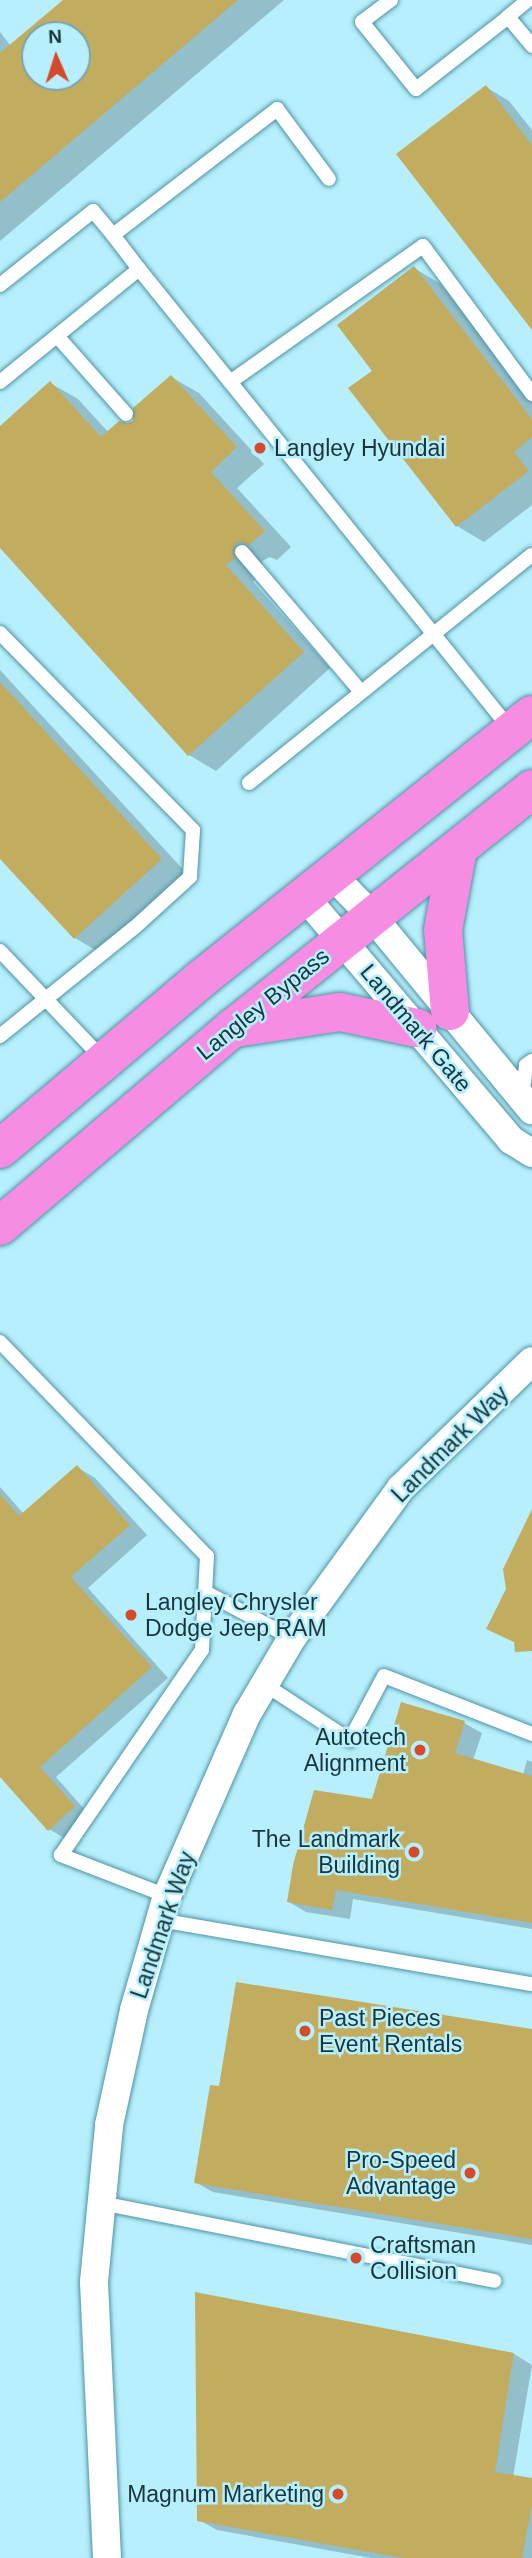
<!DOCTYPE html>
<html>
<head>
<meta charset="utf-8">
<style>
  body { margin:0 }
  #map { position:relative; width:532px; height:2558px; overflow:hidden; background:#b7effc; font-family:Helvetica,sans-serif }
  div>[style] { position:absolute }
  .shadow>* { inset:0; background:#0003 }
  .building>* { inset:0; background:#c2ac60 }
  .roads { filter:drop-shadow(0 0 2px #4e94a4) drop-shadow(0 0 2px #4e94a4) }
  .lane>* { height:14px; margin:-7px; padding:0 7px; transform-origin:7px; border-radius:7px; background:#fff }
  .street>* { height:28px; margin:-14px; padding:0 14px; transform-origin:14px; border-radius:14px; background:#fff }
  .highway>* { height:38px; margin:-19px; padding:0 19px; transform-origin:19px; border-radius:19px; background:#f78de3 }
  .dots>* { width:19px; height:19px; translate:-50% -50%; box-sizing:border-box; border:4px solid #b7effc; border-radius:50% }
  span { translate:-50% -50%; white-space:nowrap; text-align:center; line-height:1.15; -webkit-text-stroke:5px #b7effc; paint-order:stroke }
  .poi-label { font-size:23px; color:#18363d }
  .left { translate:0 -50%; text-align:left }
  .right { translate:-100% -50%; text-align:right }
  .street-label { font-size:23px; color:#18363d }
  .north { position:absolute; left:21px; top:21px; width:70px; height:70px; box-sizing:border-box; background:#b7effc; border:2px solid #77a5b0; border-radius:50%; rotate:357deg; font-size:19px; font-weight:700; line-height:28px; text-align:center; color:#18363d }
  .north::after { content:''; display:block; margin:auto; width:24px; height:32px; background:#d44a2a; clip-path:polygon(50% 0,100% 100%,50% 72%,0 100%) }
</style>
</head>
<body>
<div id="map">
  <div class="shadow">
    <i style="clip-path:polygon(evenodd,65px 0,284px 0,0 241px,0 32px,11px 46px,65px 0,35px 35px,77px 35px,77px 77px,35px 77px,35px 35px)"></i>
    <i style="clip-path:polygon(486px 87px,509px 101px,532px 130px,532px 327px)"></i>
    <i style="clip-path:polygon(414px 268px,441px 284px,532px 401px,532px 505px,484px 542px,457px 526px,374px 371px)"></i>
    <i style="clip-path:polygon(171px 377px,199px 393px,264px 464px,237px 488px,291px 547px,277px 560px,270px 557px,262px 561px,262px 574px,253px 582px,330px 668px,216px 771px,189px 755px,0 546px,0 429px,50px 383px,78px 399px,109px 433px,135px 422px)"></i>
    <i style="clip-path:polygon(0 670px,189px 876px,102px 954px,75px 938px,0 856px)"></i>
    <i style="clip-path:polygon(77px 1467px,95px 1478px,147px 1535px,88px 1588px,168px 1678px,56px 1777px,91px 1817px,66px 1839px,49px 1829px,0 1775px,0 1487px,24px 1514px)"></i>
    <i style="clip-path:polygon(402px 1704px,464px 1723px,482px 1733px,473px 1760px,523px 1775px,527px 1760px,532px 1762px,532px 1929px,353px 1899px,350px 1919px,306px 1912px,289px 1902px,373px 1801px)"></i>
    <i style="clip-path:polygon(532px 2031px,532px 2245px,213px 2192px,195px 2182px,220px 2088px)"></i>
    <i style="clip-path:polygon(196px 2294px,514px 2354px,532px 2365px,513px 2477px,532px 2480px,532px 2558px,371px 2558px,217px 2530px,199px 2520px)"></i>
  </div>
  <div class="building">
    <i style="clip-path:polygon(evenodd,63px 0,238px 0,0 202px,0 53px,63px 0,35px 35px,77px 35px,77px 77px,35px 77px,35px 35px)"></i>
    <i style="clip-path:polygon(486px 85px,532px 145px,532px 330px,396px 154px)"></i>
    <i style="clip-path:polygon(414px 266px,532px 419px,532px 437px,514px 452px,529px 471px,456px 527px,348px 388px,372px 371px,337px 325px)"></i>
    <i style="clip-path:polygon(171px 375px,237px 447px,211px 472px,265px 531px,249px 545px,241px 542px,235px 545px,235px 558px,226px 565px,304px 652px,188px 756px,0 548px,0 426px,50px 381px,101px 437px,119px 421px,127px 423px,133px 421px,133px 408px)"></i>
    <i style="clip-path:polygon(0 682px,162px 859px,74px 939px,0 859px)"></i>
    <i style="clip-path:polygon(77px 1465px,130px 1525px,71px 1577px,152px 1667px,40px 1767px,75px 1806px,48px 1831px,0 1777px,0 1494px,19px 1516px)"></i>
    <i style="clip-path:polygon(532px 1509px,532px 1651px,515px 1652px,514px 1642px,486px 1629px,506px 1589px,503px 1569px)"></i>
    <i style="clip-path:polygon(401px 1702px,465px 1721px,455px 1753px,532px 1776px,532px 1923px,336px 1890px,332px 1910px,287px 1902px,293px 1865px,314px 1790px,372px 1799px)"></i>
    <i style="clip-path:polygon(236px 1982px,532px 2029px,532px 2239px,194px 2183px,210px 2085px,219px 2086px)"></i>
    <i style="clip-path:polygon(195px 2292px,514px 2353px,495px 2472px,532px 2478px,532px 2505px,522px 2558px,403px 2558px,197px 2521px)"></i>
  </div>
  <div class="roads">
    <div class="lane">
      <i style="left:391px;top:0;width:36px;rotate:143deg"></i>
      <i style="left:362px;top:22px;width:86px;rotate:51.1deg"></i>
      <i style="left:416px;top:89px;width:117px;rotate:-38deg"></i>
      <i style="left:528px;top:0;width:26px;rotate:140deg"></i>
      <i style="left:508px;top:17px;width:38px;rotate:50deg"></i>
      <i style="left:139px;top:269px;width:43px;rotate:-127.4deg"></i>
      <i style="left:113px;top:235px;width:207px;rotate:-37.5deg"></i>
      <i style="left:277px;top:109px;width:87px;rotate:53.4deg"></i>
      <i style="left:0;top:285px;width:119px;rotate:-38.5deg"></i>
      <i style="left:93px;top:211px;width:31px;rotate:50deg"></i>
      <i style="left:57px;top:336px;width:104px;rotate:48.5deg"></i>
      <i style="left:0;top:382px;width:179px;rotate:-39.1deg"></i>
      <i style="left:139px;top:269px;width:592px;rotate:51.1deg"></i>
      <i style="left:230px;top:382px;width:236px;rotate:-35.2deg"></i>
      <i style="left:423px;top:246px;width:184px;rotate:53.6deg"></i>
      <i style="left:242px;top:552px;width:184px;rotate:49.6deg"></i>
      <i style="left:0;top:633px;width:276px;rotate:45.6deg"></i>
      <i style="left:193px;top:830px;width:47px;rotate:93.7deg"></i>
      <i style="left:190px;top:877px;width:74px;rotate:137.7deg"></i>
      <i style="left:135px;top:927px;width:174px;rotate:141.1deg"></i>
      <i style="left:249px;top:783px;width:363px;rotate:-38.9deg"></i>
      <i style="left:0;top:951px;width:149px;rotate:46.4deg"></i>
      <i style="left:522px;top:1098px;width:33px;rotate:-83deg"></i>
      <i style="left:526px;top:1065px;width:7px;rotate:-34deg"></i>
      <i style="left:0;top:1342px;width:298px;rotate:46deg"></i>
      <i style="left:207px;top:1556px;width:36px;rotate:93deg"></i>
      <i style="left:205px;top:1592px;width:98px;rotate:27.9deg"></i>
      <i style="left:264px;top:1684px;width:103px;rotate:33.1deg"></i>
      <i style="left:350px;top:1740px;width:72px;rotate:-62deg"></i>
      <i style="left:384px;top:1676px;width:159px;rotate:21.4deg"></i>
      <i style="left:167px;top:1896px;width:114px;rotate:-158.9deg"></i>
      <i style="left:61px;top:1855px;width:249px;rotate:-55.5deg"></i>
      <i style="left:202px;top:1650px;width:58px;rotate:-87deg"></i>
      <i style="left:160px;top:1920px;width:377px;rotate:9.8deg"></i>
      <i style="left:101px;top:2203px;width:401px;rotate:11.2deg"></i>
    </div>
    <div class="street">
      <i style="left:332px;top:875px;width:56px;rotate:45.7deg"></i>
      <i style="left:371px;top:915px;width:253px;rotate:50.5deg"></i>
      <i style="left:305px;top:897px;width:319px;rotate:49.7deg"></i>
      <i style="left:511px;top:1140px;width:25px;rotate:32deg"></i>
      <i style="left:107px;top:2558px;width:276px;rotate:-92.7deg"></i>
      <i style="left:94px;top:2282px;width:158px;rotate:-84.5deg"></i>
      <i style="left:109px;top:2125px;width:118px;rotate:-77.7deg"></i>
      <i style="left:134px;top:2010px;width:119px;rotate:-73.9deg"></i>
      <i style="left:167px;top:1896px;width:199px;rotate:-66.3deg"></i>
      <i style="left:247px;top:1714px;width:88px;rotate:-59.4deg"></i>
      <i style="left:292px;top:1638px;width:185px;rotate:-54deg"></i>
      <i style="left:401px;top:1488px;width:182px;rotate:-44.1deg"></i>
    </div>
    <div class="highway">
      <i style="left:450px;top:1011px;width:81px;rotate:-94.9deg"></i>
      <i style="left:443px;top:930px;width:82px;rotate:-79.5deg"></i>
      <i style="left:235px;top:1028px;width:106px;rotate:-8.7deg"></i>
      <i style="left:340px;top:1012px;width:79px;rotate:11.7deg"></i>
      <i style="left:0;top:1149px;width:263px;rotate:-40.2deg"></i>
      <i style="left:201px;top:979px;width:423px;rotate:-38.6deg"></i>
      <i style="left:0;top:1226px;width:306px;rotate:-40.4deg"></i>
      <i style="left:233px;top:1028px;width:383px;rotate:-38.6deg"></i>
    </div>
  </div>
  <div class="dots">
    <i style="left:260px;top:448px;background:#d44a2a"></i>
    <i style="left:131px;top:1615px;background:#d44a2a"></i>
    <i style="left:420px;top:1750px;background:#d44a2a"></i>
    <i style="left:414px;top:1852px;background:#d44a2a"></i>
    <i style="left:305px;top:2031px;background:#d44a2a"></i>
    <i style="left:470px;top:2173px;background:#d44a2a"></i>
    <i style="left:356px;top:2258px;background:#d44a2a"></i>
    <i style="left:338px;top:2494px;background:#d44a2a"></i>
  </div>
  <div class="poi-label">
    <span class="left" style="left:274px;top:448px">Langley Hyundai</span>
    <span class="left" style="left:145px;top:1615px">Langley Chrysler<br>Dodge Jeep RAM</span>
    <span class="right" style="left:406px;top:1750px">Autotech<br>Alignment</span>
    <span class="right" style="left:400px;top:1852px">The Landmark<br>Building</span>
    <span class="left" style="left:319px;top:2031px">Past Pieces<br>Event Rentals</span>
    <span class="right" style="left:456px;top:2173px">Pro-Speed<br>Advantage</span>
    <span class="left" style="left:370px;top:2258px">Craftsman<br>Collision</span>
    <span class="right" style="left:324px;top:2494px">Magnum Marketing</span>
  </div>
  <div class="street-label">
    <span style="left:263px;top:1004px;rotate:-39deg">Langley Bypass</span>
    <span style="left:416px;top:1028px;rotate:50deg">Landmark Gate</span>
    <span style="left:450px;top:1444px;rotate:-45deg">Landmark Way</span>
    <span style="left:163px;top:1925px;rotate:-71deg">Landmark Way</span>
  </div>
  <div class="north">N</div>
</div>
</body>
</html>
